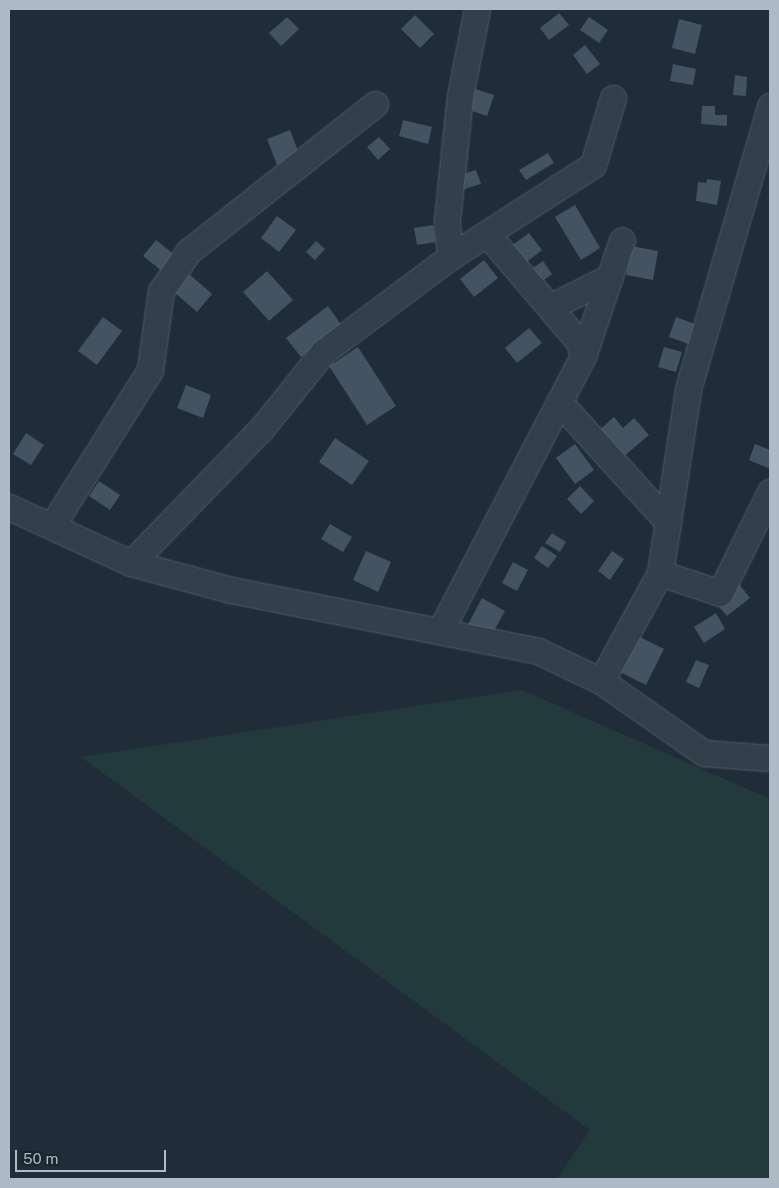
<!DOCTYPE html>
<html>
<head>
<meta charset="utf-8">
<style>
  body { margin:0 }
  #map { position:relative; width:779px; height:1188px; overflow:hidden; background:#202d39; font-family:"Public Sans",sans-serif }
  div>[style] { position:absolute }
  .green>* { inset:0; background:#223a3b }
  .building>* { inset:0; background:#435361 }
  .roads { filter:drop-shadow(0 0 1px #515d67) drop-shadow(0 0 1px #515d67) }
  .minor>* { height:25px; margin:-12.5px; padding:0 12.5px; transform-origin:12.5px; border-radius:12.5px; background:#333f4a }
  span { translate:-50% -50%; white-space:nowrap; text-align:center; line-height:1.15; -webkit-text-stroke:4.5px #19242e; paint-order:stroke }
  .frame { position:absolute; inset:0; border:10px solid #aebac6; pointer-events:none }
  .scale { position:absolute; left:15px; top:1150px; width:151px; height:22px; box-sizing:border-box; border:2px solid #aebac6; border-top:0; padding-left:6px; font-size:15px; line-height:18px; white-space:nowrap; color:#aebac6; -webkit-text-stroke:4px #19242e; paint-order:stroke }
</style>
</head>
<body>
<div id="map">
  <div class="green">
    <i style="clip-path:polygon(522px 690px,770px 799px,770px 1179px,557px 1179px,590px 1130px,81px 757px)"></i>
  </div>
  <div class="building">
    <i style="clip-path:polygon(559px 13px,569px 25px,549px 40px,540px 28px)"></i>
    <i style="clip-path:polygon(415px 15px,434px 34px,420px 48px,401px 29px)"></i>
    <i style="clip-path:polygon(287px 17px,299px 29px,281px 46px,269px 33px)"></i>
    <i style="clip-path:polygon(589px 17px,608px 30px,599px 43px,580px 30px)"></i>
    <i style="clip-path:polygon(679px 19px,702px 25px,695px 54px,672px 48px)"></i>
    <i style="clip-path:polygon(585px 45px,600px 64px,587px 74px,573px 55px)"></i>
    <i style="clip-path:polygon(673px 64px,696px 69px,693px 85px,670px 81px)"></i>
    <i style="clip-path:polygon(735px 75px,747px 77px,746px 96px,733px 95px)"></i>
    <i style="clip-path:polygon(469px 87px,494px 95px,487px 116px,463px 108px)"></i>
    <i style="clip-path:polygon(702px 106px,715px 106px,715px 115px,727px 115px,727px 126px,701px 124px)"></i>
    <i style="clip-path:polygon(403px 120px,432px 127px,428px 144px,399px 136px)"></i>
    <i style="clip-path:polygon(290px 130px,300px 156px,277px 165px,267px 139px)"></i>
    <i style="clip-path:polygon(379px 137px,390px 149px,378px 160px,367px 147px)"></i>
    <i style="clip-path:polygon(548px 153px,554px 163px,526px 180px,519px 170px)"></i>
    <i style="clip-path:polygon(476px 170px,481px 184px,458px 191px,453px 177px)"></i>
    <i style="clip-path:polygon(707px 179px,721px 181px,717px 205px,696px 201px,698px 182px,706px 183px)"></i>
    <i style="clip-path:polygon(575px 205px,600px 248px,581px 260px,555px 217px)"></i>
    <i style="clip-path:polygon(277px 216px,296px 230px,279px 252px,261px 238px)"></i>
    <i style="clip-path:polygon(433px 225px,436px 242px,417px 245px,414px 228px)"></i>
    <i style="clip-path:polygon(529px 233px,542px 250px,523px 265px,510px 247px)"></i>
    <i style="clip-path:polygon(156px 240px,180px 259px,167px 275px,143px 256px)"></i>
    <i style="clip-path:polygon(316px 241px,325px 249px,315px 260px,306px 252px)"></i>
    <i style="clip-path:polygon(631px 246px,658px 251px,653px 280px,626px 275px)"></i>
    <i style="clip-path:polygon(484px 260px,498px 278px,474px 297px,460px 279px)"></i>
    <i style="clip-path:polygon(543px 261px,552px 274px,537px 285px,527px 272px)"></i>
    <i style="clip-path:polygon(267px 271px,293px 300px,269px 321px,243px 292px)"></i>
    <i style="clip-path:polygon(189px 274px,212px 294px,197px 312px,174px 292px)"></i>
    <i style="clip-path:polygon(328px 306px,342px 326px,301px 357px,286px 338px)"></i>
    <i style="clip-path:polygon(103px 317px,122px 331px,97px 365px,78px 351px)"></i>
    <i style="clip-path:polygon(676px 317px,700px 326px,694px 346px,669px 337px)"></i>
    <i style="clip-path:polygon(529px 328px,542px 343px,517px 363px,505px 348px)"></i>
    <i style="clip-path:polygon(358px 347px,396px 406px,367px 425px,329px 366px)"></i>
    <i style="clip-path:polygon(664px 347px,682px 352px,676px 372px,658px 367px)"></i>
    <i style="clip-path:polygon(186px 385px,211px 395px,203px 418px,177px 408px)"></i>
    <i style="clip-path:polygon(614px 417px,623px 428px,634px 418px,649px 435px,617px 462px,594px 435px)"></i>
    <i style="clip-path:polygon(26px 433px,44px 445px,31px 465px,13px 454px)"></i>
    <i style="clip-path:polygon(335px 438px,369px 461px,352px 485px,319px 462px)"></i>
    <i style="clip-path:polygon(575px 444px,594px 470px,575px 484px,556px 458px)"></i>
    <i style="clip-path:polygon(755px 444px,770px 450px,770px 469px,749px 460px)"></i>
    <i style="clip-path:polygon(99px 481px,120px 495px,110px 510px,89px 496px)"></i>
    <i style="clip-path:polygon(580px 486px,594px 501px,581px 514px,567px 499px)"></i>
    <i style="clip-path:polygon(330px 524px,352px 537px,343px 552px,321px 539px)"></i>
    <i style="clip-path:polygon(552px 533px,566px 542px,560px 552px,545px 543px)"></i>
    <i style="clip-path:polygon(542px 546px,557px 556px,548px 568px,534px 558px)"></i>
    <i style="clip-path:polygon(366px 551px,391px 562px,378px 592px,353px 580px)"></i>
    <i style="clip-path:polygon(612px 551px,624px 559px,610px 580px,598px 571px)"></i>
    <i style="clip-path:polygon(513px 562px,528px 570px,517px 591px,502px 583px)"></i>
    <i style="clip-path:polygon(739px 584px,750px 598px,727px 616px,715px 602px)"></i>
    <i style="clip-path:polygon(482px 598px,505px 611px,490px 638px,467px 626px)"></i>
    <i style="clip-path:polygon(716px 613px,725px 629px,704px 643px,694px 627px)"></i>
    <i style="clip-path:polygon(630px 632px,664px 649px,646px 685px,612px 668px)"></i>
    <i style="clip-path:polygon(696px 660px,709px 665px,699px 688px,686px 682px)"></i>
  </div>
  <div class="roads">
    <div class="minor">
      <i style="left:450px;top:257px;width:170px;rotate:-32.8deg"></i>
      <i style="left:593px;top:165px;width:70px;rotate:-73.4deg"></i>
      <i style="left:550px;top:307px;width:67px;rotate:-26.6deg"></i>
      <i style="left:583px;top:356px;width:122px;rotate:-71.4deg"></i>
      <i style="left:560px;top:403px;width:161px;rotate:47.8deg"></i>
      <i style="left:9px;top:507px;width:134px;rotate:24.7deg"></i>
      <i style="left:131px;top:563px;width:104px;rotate:15.1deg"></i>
      <i style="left:231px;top:590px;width:313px;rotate:11.2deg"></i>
      <i style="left:538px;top:651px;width:70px;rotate:25.5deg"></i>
      <i style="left:601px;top:681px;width:123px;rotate:-61.4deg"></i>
      <i style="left:660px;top:573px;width:63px;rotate:18.4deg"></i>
      <i style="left:720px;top:593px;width:113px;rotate:-63.7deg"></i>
      <i style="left:53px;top:524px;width:182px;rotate:-57.8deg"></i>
      <i style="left:150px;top:370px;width:80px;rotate:-82.1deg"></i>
      <i style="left:161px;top:291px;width:49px;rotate:-55deg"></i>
      <i style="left:189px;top:251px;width:237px;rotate:-38.3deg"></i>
      <i style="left:131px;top:563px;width:188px;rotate:-45.9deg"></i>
      <i style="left:262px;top:428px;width:97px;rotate:-51.2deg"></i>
      <i style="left:323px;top:352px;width:159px;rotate:-36.8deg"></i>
      <i style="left:450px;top:257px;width:37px;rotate:-95deg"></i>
      <i style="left:447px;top:220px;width:125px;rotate:-84deg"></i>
      <i style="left:460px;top:96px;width:89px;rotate:-78.9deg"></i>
      <i style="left:660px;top:573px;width:186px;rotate:-81.3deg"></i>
      <i style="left:688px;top:389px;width:295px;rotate:-73.8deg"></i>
      <i style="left:440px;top:631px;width:310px;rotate:-62.5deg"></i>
      <i style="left:583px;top:356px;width:15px;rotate:-106deg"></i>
      <i style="left:579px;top:342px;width:142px;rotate:-130.4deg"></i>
      <i style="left:601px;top:681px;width:126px;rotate:35deg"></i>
      <i style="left:704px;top:753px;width:66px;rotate:4.3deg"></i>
    </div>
  </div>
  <div class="frame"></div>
  <div class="scale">50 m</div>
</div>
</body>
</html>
